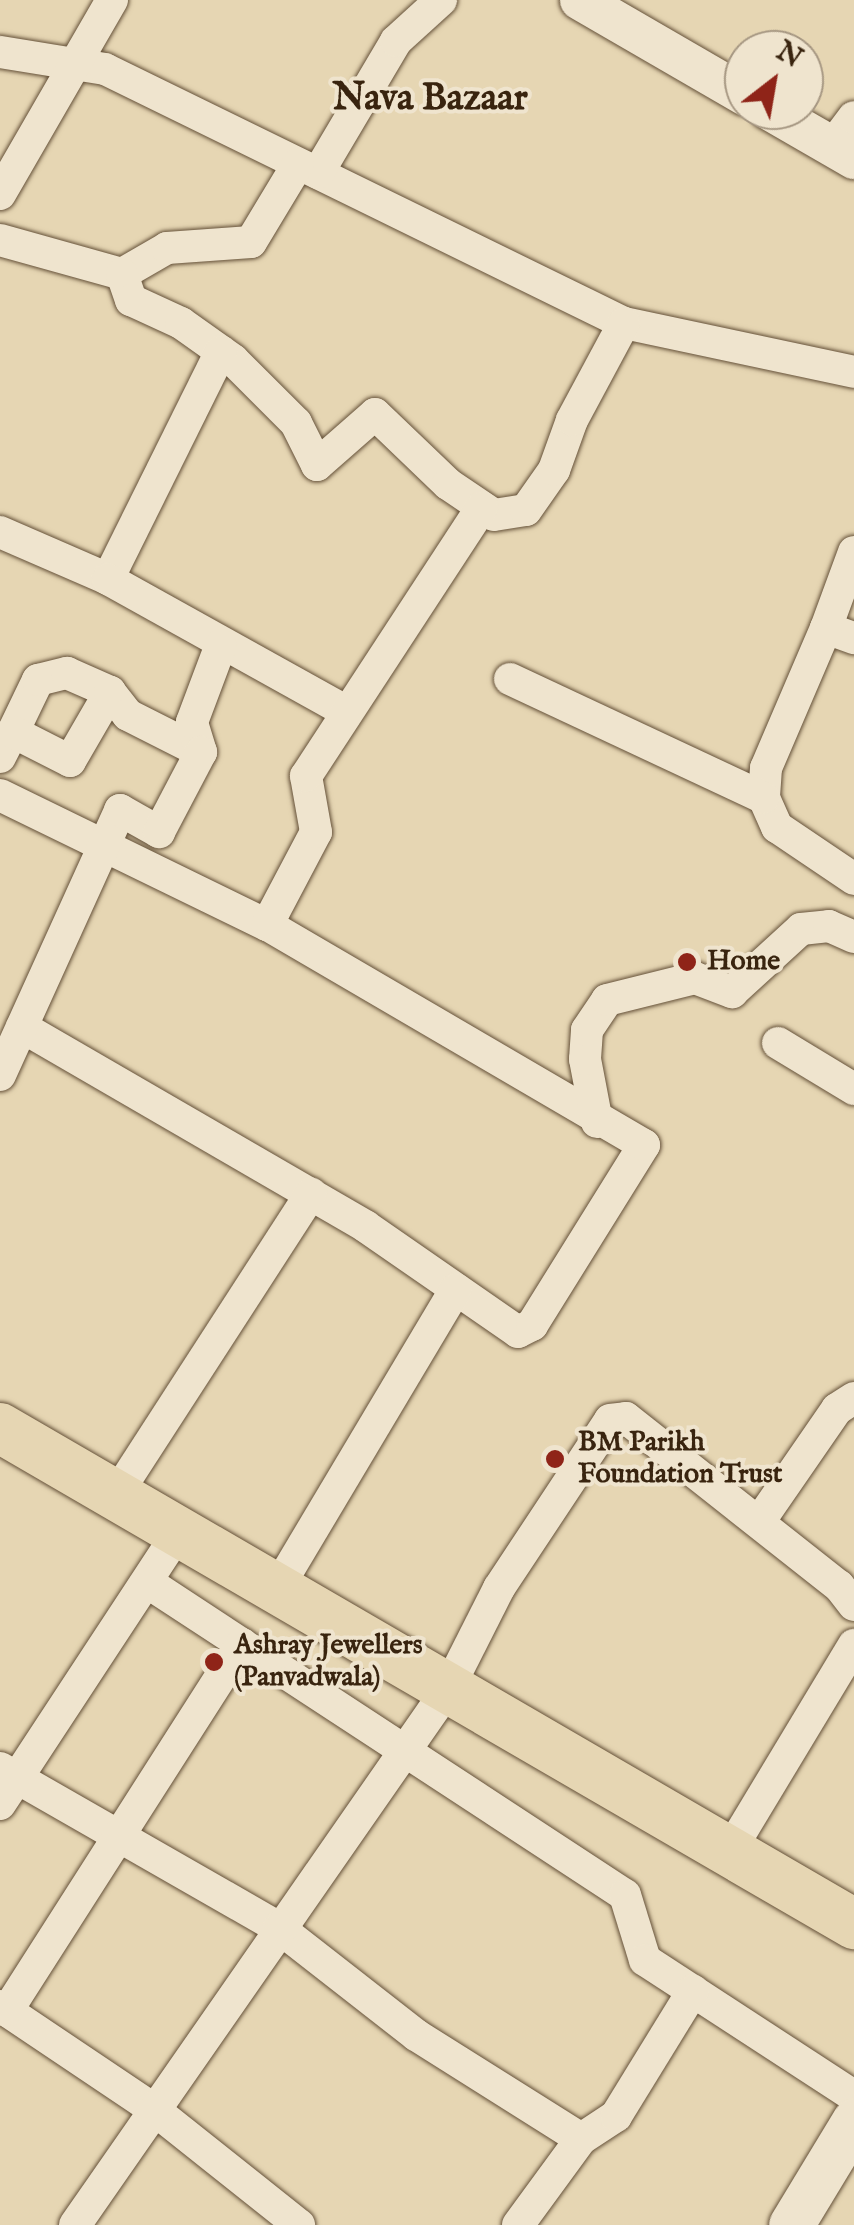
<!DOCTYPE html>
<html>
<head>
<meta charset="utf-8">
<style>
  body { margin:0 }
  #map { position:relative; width:854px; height:2225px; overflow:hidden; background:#e6d6b3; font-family:"IM FELL English",serif }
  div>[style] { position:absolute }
  .roads { filter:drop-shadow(0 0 2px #645038) drop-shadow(0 0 2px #645038) }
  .minor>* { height:32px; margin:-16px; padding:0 16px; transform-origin:16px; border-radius:16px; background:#efe4ce }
  .tertiary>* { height:40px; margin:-20px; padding:0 20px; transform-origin:20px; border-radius:20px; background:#efe4ce }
  .secondary>* { height:45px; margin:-22.5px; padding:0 22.5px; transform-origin:22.5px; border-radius:22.5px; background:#efe4ce }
  .primary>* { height:50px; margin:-25px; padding:0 25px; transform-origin:25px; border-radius:25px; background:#e6d6b3 }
  .dots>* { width:28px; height:28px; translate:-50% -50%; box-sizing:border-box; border:5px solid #efe4ce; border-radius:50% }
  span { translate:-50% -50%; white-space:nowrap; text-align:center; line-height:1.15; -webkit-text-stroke:8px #efe4ce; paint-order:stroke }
  .poi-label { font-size:28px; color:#39240f; font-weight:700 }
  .left { translate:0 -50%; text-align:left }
  .district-label { font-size:38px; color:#39240f; font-weight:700 }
  .north { position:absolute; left:724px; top:30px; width:100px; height:100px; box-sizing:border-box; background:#efe4ce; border:2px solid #a69782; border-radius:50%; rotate:31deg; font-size:28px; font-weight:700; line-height:40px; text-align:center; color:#39240f }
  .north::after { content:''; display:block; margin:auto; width:35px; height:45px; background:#8f2418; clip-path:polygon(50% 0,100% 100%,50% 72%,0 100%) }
</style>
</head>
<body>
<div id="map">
  <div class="roads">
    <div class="minor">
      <i style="left:0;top:52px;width:106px;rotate:9.2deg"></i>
      <i style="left:105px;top:69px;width:578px;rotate:26.08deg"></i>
      <i style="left:624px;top:323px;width:235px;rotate:12deg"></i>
      <i style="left:832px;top:146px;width:36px;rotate:-53deg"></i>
      <i style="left:318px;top:173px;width:153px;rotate:-59.4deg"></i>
      <i style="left:396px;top:41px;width:61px;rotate:-42.3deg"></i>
      <i style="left:0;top:194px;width:224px;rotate:-60deg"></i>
      <i style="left:0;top:240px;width:127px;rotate:15.6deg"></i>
      <i style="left:122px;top:274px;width:52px;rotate:-30deg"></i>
      <i style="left:167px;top:248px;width:84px;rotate:-4.1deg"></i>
      <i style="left:251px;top:242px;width:91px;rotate:-58.9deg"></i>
      <i style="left:122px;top:274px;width:28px;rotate:71deg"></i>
      <i style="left:131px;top:300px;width:55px;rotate:24.7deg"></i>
      <i style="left:181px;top:323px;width:64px;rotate:35.4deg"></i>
      <i style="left:233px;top:360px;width:89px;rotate:45deg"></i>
      <i style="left:296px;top:423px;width:47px;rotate:63.4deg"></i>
      <i style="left:317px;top:465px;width:77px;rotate:-41.3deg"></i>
      <i style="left:375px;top:414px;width:101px;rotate:43.8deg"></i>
      <i style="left:448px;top:484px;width:55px;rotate:34deg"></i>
      <i style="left:494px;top:515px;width:32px;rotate:-9deg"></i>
      <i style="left:526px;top:510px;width:49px;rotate:-55deg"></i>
      <i style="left:554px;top:470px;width:53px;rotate:-70.2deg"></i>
      <i style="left:572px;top:420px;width:110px;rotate:-61.8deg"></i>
      <i style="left:0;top:532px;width:118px;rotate:23.5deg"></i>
      <i style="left:108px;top:579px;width:254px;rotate:-63.6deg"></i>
      <i style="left:854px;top:552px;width:81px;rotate:110.2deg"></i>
      <i style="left:826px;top:628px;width:30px;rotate:20deg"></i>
      <i style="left:108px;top:579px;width:271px;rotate:29.1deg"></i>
      <i style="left:826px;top:628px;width:152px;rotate:113.2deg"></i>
      <i style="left:766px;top:768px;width:30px;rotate:94deg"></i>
      <i style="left:764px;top:798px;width:32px;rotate:66deg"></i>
      <i style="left:777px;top:827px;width:93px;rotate:34deg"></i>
      <i style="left:510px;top:679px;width:280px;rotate:25.1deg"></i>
      <i style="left:13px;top:732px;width:58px;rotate:-64.3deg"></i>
      <i style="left:38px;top:680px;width:30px;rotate:-14deg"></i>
      <i style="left:67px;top:673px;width:47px;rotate:23.8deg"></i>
      <i style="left:0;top:757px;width:28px;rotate:-63deg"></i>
      <i style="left:13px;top:732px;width:64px;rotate:27deg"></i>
      <i style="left:70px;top:761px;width:80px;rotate:-59.9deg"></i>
      <i style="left:110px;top:692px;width:29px;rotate:52deg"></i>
      <i style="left:128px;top:715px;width:82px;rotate:26.9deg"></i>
      <i style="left:201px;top:752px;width:31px;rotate:-107deg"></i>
      <i style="left:192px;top:722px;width:82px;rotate:-69.4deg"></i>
      <i style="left:0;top:795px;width:297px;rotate:26deg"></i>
      <i style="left:267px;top:925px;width:105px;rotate:-62.2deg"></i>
      <i style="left:316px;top:832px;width:57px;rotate:-100.1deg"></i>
      <i style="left:306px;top:776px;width:321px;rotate:-56.8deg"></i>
      <i style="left:22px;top:1027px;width:397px;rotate:30.1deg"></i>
      <i style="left:365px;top:1226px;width:186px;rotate:34.7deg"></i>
      <i style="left:518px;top:1332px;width:16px;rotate:-27deg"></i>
      <i style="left:532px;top:1325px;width:212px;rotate:-58.1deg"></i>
      <i style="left:644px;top:1145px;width:436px;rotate:-149.7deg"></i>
      <i style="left:778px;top:1043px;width:89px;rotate:31.2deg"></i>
      <i style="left:0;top:1075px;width:291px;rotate:-65.6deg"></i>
      <i style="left:120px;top:810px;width:45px;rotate:29.4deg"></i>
      <i style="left:159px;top:832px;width:90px;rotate:-62.3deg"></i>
      <i style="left:597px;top:1122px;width:64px;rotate:-100.8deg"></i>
      <i style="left:585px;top:1059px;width:29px;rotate:-86deg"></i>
      <i style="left:587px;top:1030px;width:36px;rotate:-56deg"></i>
      <i style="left:607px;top:1000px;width:91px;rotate:-14deg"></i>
      <i style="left:695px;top:978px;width:40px;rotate:21deg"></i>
      <i style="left:732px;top:992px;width:93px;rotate:-42.4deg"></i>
      <i style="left:801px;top:929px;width:28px;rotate:-6deg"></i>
      <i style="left:829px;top:926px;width:27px;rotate:24deg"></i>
      <i style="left:116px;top:1495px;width:359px;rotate:-57.1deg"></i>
      <i style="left:759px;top:1522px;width:137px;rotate:-55.4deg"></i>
      <i style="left:837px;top:1409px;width:20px;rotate:-33deg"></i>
      <i style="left:147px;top:1582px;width:571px;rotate:33.22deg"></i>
      <i style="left:625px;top:1895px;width:68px;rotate:72.9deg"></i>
      <i style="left:645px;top:1960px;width:249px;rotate:33.1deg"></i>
      <i style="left:277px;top:1589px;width:349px;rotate:-59.2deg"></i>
      <i style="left:0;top:1768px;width:322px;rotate:29.8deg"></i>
      <i style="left:279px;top:1928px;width:174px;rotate:38deg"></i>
      <i style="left:416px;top:2035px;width:195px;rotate:32.2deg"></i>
      <i style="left:0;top:1804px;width:326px;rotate:-56.7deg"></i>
      <i style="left:729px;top:1852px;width:242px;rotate:-58.9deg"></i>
      <i style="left:0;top:2006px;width:183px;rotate:33.9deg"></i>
      <i style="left:152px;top:2108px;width:188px;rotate:38.5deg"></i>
      <i style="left:7px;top:2011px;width:436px;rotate:-57.4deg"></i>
      <i style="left:75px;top:2225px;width:653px;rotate:-55.17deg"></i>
      <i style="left:448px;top:1689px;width:113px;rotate:-63.2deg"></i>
      <i style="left:499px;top:1588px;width:201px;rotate:-56.5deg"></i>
      <i style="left:610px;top:1420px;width:16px;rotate:-7deg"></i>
      <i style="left:626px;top:1418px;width:271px;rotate:38.3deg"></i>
      <i style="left:839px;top:1586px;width:24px;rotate:52deg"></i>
      <i style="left:518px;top:2225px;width:107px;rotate:-53.8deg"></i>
      <i style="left:581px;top:2139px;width:42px;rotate:-33.3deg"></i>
      <i style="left:616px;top:2116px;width:147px;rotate:-58.4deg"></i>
    </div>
    <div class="tertiary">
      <i style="left:580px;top:0;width:190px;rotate:30.1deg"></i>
      <i style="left:769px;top:110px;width:98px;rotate:30deg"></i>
    </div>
    <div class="secondary">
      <i style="left:791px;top:2225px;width:122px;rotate:-58.8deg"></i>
    </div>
    <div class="primary">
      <i style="left:0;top:1428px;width:988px;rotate:30.15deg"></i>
    </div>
  </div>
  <div class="dots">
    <i style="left:687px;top:962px;background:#8f2418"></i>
    <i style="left:555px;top:1459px;background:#8f2418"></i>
    <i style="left:214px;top:1662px;background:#8f2418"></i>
  </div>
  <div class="poi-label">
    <span class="left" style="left:707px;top:962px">Home</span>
    <span class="left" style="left:578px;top:1459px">BM Parikh<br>Foundation Trust</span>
    <span class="left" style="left:234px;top:1662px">Ashray Jewellers<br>(Panvadwala)</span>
  </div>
  <div class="district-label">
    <span style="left:430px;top:100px">Nava Bazaar</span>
  </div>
  <div class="north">N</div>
</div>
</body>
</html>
